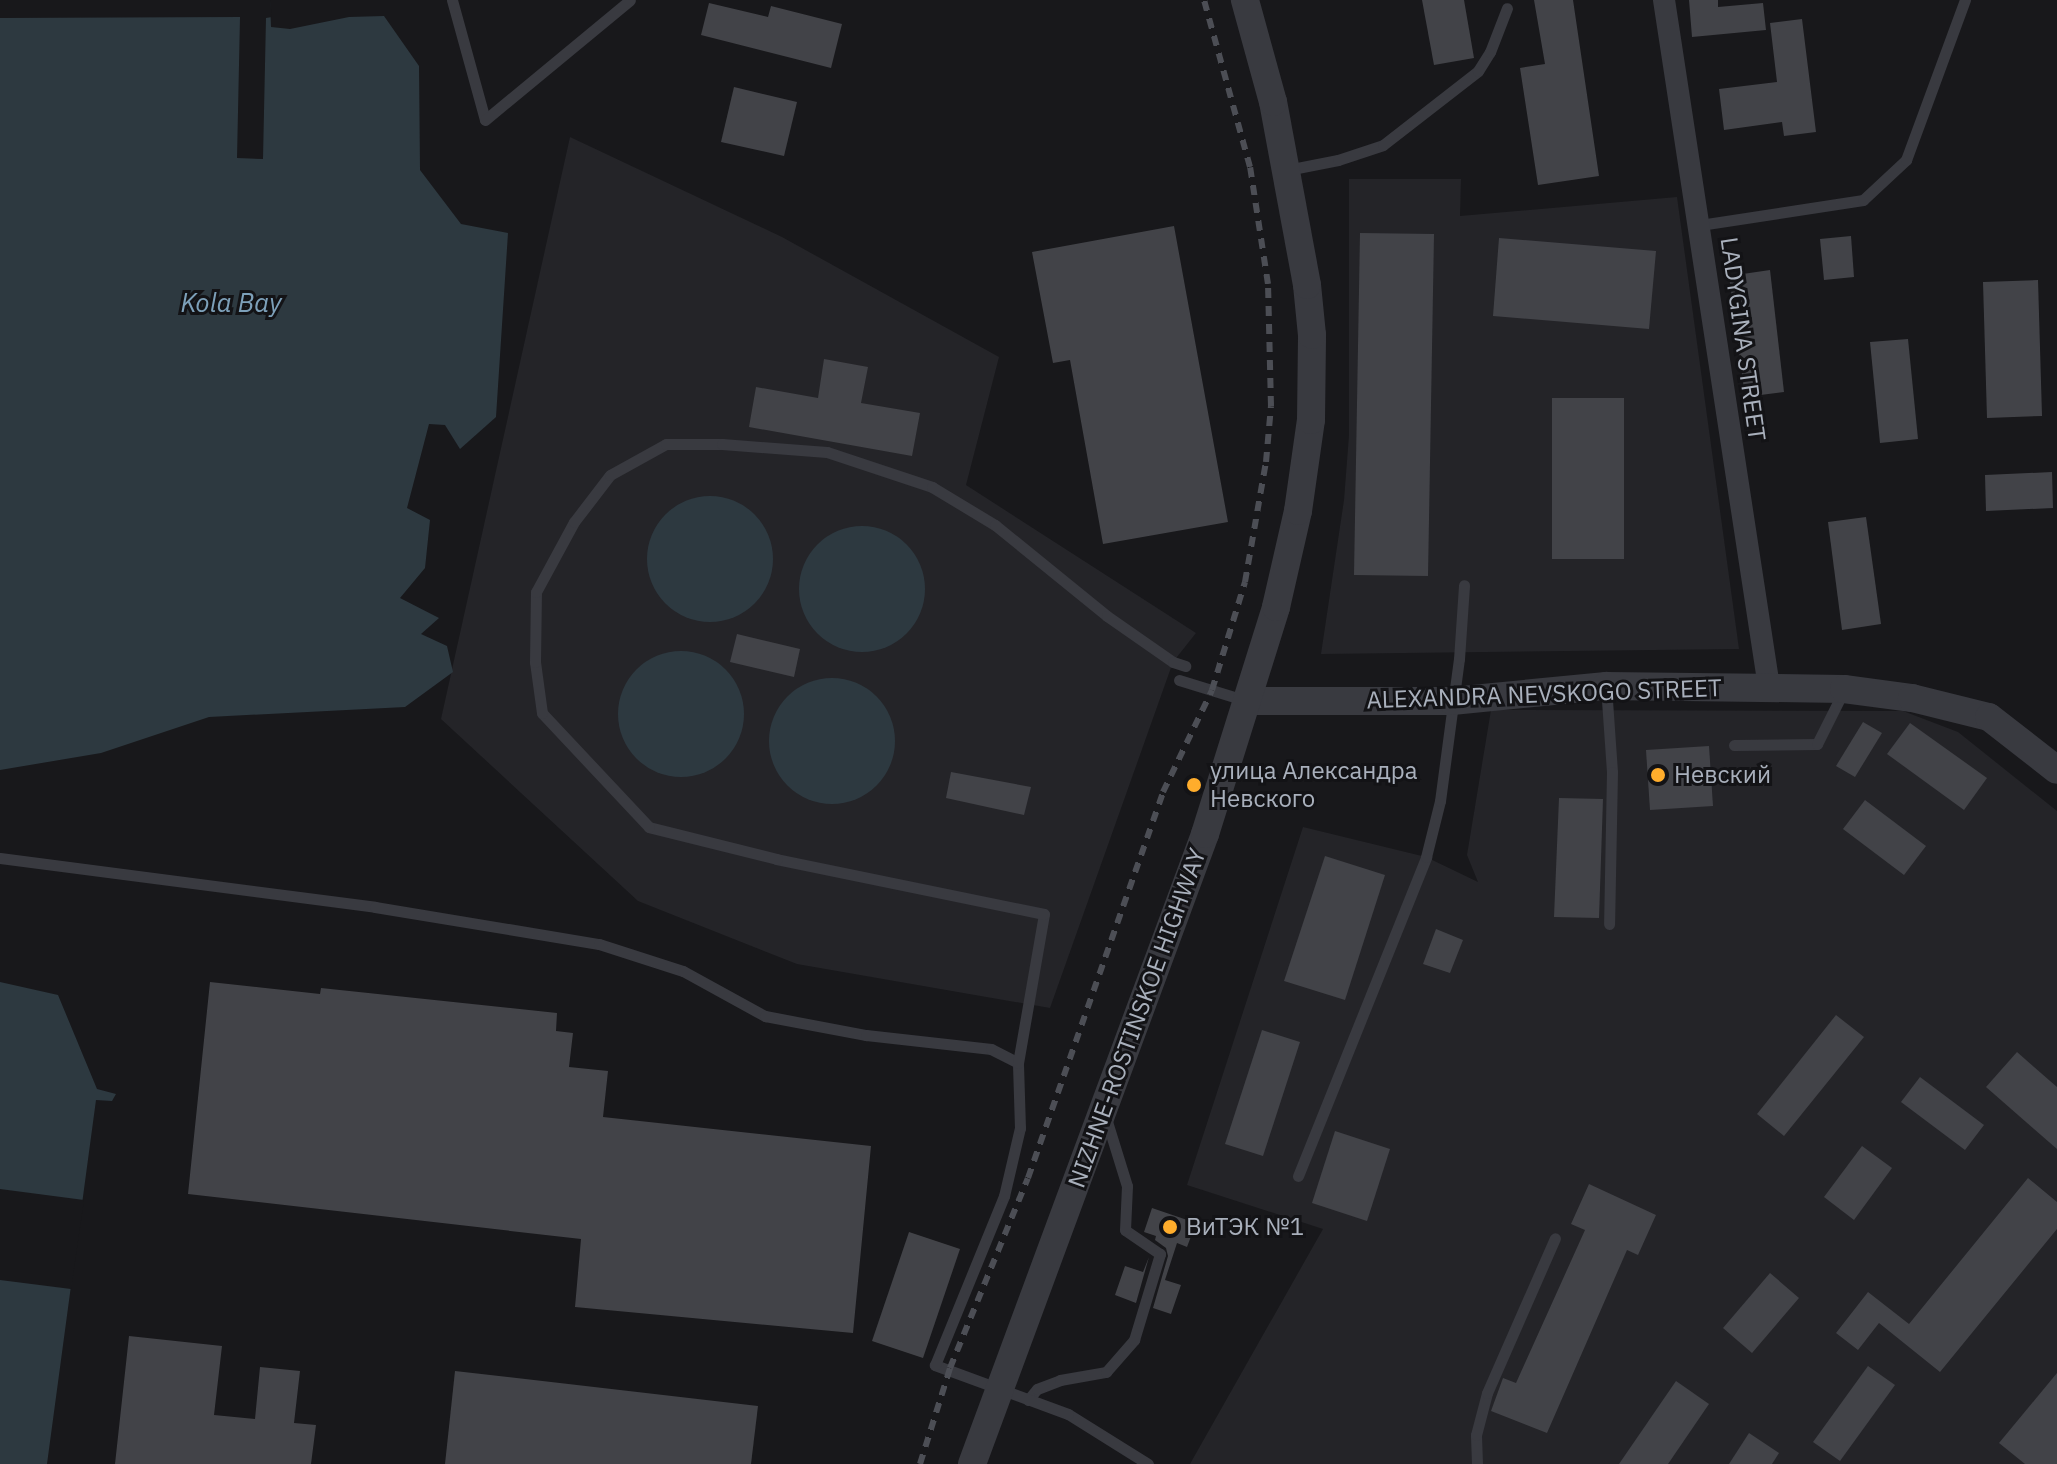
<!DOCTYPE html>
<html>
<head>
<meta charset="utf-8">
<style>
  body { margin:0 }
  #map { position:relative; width:2057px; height:1464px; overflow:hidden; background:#18181b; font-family:"IBM Plex Sans",sans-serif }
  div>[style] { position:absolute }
  .built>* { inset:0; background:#242428 }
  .water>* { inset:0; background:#2d3940 }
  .round { border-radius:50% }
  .pier>* { inset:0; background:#18181b }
  .building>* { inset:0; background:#424348 }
  .service>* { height:11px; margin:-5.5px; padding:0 5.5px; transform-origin:5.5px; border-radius:5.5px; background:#393a40 }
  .minor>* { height:22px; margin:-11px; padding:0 11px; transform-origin:11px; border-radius:11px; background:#393a40 }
  .tertiary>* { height:28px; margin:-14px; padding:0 14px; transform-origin:14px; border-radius:14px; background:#393a40 }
  .rail>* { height:6px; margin-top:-3px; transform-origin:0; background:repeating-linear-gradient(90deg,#4c4e55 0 10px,transparent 0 18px) }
  .dots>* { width:22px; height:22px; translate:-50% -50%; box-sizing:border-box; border:4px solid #131316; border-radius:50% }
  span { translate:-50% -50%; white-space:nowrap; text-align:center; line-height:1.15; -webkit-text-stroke:6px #131316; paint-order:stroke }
  .street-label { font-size:24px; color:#a9b0bc }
  .poi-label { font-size:24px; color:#a9b0bc }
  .left { translate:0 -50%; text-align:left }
  .water-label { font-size:26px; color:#7da0b9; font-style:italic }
</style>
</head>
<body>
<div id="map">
  <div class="built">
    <i style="clip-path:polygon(570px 137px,782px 237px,999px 357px,966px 485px,1196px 633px,1173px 662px,1050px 1008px,797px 964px,638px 901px,441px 719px)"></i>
    <i style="clip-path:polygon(1349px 179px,1461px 179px,1460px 216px,1677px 197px,1739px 649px,1321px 654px,1344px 500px,1349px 435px)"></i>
    <i style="clip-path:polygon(1491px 710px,1903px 711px,1958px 732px,2057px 811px,2057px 1464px,1190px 1464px,1323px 1229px,1187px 1185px,1303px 827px,1426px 857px,1478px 882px,1467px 855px)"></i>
  </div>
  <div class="water">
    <i style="clip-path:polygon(0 0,270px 0,271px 27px,290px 29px,349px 17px,384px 16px,419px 66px,420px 170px,461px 224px,508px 233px,496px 417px,460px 449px,445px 425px,429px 424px,407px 508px,430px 520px,425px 568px,400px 598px,439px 618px,421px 634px,447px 646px,453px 672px,405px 707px,209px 717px,101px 753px,0 770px)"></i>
    <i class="round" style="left:647px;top:496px;width:126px;height:126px"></i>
    <i class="round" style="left:799px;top:526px;width:126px;height:126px"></i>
    <i class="round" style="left:618px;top:651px;width:126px;height:126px"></i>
    <i class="round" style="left:769px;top:678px;width:126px;height:126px"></i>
    <i style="clip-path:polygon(0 982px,58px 995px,97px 1089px,116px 1094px,112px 1101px,96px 1100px,47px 1464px,0 1464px)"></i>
  </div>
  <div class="pier">
    <i style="clip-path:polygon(0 0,270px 0,272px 17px,266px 18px,263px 159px,237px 158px,240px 17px,0 18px)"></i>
    <i style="clip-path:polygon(0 1189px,84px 1200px,71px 1289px,0 1280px)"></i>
  </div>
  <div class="building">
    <i style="clip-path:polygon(1422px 0,1464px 0,1474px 58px,1434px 65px)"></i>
    <i style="clip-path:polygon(1534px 0,1573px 0,1599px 176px,1538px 185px,1520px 68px,1545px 64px)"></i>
    <i style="clip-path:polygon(1689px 0,1718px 0,1718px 7px,1763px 3px,1766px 30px,1692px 37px)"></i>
    <i style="clip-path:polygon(709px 3px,768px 17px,771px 6px,842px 24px,831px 68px,701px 35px)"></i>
    <i style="clip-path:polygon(1802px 19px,1816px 132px,1784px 136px,1782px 122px,1724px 130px,1719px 89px,1777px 82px,1770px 23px)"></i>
    <i style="clip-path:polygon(734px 87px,797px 102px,784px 156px,721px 142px)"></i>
    <i style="clip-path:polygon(1174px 226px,1228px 522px,1103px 544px,1070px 360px,1053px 363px,1032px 252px)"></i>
    <i style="clip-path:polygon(1360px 233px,1434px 234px,1428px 576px,1354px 575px)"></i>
    <i style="clip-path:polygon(1851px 236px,1854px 277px,1824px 280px,1820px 239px)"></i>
    <i style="clip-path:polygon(1499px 238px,1656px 251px,1649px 329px,1493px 316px)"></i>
    <i style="clip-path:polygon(1770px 270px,1784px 392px,1745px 397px,1729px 276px)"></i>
    <i style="clip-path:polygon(2038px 280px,2042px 416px,1987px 418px,1983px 282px)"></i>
    <i style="clip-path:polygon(1908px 339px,1918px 439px,1880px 443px,1870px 342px)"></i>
    <i style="clip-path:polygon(824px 359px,868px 367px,861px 403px,920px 413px,912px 456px,749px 427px,756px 387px,818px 398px)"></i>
    <i style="clip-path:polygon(1552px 398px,1624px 398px,1624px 559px,1552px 559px)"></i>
    <i style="clip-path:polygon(2052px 472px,2053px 508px,1986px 511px,1985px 475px)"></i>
    <i style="clip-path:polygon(1866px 517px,1881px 624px,1842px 630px,1828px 522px)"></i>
    <i style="clip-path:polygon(737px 634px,800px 649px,794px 677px,730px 662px)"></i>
    <i style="clip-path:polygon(1863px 722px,1882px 733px,1855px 777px,1836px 766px)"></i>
    <i style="clip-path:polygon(1910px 723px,1987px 778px,1964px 810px,1887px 754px)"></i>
    <i style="clip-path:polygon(1709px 746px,1713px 806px,1650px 810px,1646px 750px)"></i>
    <i style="clip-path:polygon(951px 772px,1031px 787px,1024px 815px,946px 798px)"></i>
    <i style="clip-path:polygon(1559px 798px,1603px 799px,1599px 918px,1554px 917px)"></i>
    <i style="clip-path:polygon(1865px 800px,1926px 846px,1904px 875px,1843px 829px)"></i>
    <i style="clip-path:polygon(1325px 856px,1385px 875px,1345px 1000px,1284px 981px)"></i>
    <i style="clip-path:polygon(1436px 929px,1463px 940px,1450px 973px,1423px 964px)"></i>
    <i style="clip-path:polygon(210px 982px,320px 994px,321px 988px,557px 1013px,556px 1031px,573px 1033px,569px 1067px,608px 1071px,603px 1117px,871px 1146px,853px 1333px,575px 1307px,581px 1239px,188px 1194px)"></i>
    <i style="clip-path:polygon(1836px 1015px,1864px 1037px,1784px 1136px,1757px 1114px)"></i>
    <i style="clip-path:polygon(1262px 1030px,1300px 1042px,1263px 1156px,1225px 1144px)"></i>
    <i style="clip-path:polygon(2017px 1052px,2057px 1087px,2057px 1149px,1986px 1087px)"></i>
    <i style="clip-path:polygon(1920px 1077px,1984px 1125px,1965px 1150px,1901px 1102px)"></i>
    <i style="clip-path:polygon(1335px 1131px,1390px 1149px,1367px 1221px,1312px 1203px)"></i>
    <i style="clip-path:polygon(1862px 1146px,1892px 1168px,1854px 1220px,1824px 1197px)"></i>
    <i style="clip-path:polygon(2028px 1178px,2057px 1202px,2057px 1229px,1940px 1372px,1879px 1323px,1858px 1350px,1836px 1333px,1868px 1292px,1909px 1324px)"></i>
    <i style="clip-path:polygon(1589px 1184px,1656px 1215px,1638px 1255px,1627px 1250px,1547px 1433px,1491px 1411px,1503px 1378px,1516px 1383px,1585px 1230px,1571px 1224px)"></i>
    <i style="clip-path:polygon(1152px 1208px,1196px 1223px,1187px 1247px,1177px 1243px,1165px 1280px,1181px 1285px,1171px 1314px,1153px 1308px,1168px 1256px,1166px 1248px,1155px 1240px,1156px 1236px,1144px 1232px)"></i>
    <i style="clip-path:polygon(909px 1232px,960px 1249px,923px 1358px,872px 1341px)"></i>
    <i style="clip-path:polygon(1149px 1257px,1136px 1303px,1115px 1295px,1125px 1266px,1143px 1272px)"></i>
    <i style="clip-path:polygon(1770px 1273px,1799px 1298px,1752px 1353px,1723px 1328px)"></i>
    <i style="clip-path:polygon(129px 1336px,222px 1346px,214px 1415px,255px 1419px,260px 1367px,300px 1371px,294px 1423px,316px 1425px,311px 1464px,115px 1464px)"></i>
    <i style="clip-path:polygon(1868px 1366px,1895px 1385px,1840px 1461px,1813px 1442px)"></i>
    <i style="clip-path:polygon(455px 1371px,758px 1406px,751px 1464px,445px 1464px)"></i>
    <i style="clip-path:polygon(2057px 1373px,2057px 1464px,2025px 1464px,1999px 1443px)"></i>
    <i style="clip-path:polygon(1676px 1381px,1709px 1404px,1668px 1464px,1619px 1464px)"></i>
    <i style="clip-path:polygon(1749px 1433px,1779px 1453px,1772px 1464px,1729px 1464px)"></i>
  </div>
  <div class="service">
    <i style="left:452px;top:0;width:124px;rotate:74.6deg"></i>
    <i style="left:485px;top:120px;width:188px;rotate:-39.6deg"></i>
    <i style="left:1287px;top:170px;width:52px;rotate:-11.1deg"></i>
    <i style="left:1338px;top:160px;width:47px;rotate:-18.4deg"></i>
    <i style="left:1383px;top:145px;width:120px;rotate:-37.9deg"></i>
    <i style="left:1478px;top:71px;width:22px;rotate:-58deg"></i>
    <i style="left:1490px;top:52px;width:47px;rotate:-68.9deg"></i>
    <i style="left:1700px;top:225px;width:165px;rotate:-8.7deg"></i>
    <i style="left:1863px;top:200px;width:59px;rotate:-42.9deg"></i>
    <i style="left:1906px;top:160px;width:171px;rotate:-69.8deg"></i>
    <i style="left:1179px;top:680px;width:68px;rotate:17.1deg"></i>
    <i style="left:1606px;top:686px;width:86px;rotate:86deg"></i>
    <i style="left:1612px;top:772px;width:152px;rotate:91.1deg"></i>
    <i style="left:1734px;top:745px;width:83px;rotate:-0.7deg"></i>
    <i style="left:1817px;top:744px;width:60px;rotate:-63.4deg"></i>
    <i style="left:0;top:858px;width:378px;rotate:7.4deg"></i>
    <i style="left:375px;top:907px;width:227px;rotate:9.4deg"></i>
    <i style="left:599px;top:944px;width:88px;rotate:17.8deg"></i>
    <i style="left:683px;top:971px;width:94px;rotate:28.8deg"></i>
    <i style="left:765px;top:1016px;width:103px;rotate:10.7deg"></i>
    <i style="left:866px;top:1035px;width:126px;rotate:6.4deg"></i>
    <i style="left:991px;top:1049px;width:30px;rotate:27deg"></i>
    <i style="left:1298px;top:1176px;width:344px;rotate:-68.1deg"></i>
    <i style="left:1426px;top:857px;width:58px;rotate:-76deg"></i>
    <i style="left:1440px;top:801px;width:143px;rotate:-82.4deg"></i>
    <i style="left:1459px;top:659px;width:74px;rotate:-86.1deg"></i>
    <i style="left:1028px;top:1400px;width:14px;rotate:-51deg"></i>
    <i style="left:1037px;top:1389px;width:25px;rotate:-21deg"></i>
    <i style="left:1060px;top:1380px;width:47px;rotate:-9.9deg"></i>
    <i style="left:1106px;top:1372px;width:43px;rotate:-48.8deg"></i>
    <i style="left:1134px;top:1340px;width:90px;rotate:-73.2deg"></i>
    <i style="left:1160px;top:1254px;width:42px;rotate:-145.6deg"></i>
    <i style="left:1125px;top:1230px;width:44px;rotate:-87.4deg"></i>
    <i style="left:1127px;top:1186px;width:74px;rotate:-107.2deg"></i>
    <i style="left:1148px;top:1464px;width:94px;rotate:-148deg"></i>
    <i style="left:1068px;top:1414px;width:142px;rotate:-159.8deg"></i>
    <i style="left:935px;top:1365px;width:183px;rotate:-67.8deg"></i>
    <i style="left:1004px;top:1196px;width:70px;rotate:-76.8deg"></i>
    <i style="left:1020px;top:1128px;width:65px;rotate:-91.8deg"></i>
    <i style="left:1018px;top:1063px;width:151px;rotate:-80.1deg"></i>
    <i style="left:1044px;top:914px;width:273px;rotate:-168.4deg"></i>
    <i style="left:777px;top:859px;width:132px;rotate:-166deg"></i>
    <i style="left:649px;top:827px;width:156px;rotate:-133.2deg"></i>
    <i style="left:542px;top:713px;width:51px;rotate:-97.8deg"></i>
    <i style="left:535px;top:662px;width:70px;rotate:-89.2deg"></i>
    <i style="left:536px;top:592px;width:80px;rotate:-61.5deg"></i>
    <i style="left:574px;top:522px;width:59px;rotate:-52.5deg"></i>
    <i style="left:610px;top:475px;width:64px;rotate:-29deg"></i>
    <i style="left:666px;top:444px;width:56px"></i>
    <i style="left:722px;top:444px;width:105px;rotate:4.4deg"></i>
    <i style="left:827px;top:452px;width:111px;rotate:18.4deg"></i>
    <i style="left:932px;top:487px;width:74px;rotate:31.1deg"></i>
    <i style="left:995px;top:525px;width:144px;rotate:39.1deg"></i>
    <i style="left:1107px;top:616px;width:80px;rotate:34.9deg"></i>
    <i style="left:1173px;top:662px;width:13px;rotate:18deg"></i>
    <i style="left:1477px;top:1464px;width:29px;rotate:-92deg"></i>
    <i style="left:1476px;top:1435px;width:43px;rotate:-75.3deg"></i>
    <i style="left:1487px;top:1393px;width:169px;rotate:-66.3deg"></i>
  </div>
  <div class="minor">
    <i style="left:1664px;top:0;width:695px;rotate:81.31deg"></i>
  </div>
  <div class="tertiary">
    <i style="left:1249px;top:701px;width:203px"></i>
    <i style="left:1452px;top:701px;width:155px;rotate:-5.6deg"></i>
    <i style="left:1606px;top:686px;width:238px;rotate:0.7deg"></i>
    <i style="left:1844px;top:689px;width:69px;rotate:7.5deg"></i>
    <i style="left:1912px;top:698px;width:79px;rotate:13.9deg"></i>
    <i style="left:1989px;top:717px;width:86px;rotate:37.9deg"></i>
    <i style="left:972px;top:1464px;width:672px;rotate:-69.7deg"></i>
    <i style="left:1205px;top:834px;width:238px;rotate:-72.6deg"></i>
    <i style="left:1276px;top:607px;width:98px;rotate:-77.1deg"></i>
    <i style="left:1298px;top:511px;width:92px;rotate:-81.9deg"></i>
    <i style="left:1311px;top:420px;width:85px;rotate:-89.3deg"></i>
    <i style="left:1312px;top:335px;width:50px;rotate:-95.7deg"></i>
    <i style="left:1307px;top:285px;width:186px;rotate:-100.5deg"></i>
    <i style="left:1273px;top:102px;width:106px;rotate:-105.4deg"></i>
  </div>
  <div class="rail">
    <i style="left:920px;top:1464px;width:101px;rotate:-72.6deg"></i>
    <i style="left:950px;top:1368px;width:205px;rotate:-67.7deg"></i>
    <i style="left:1028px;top:1178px;width:409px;rotate:-70.7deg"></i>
    <i style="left:1163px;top:792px;width:113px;rotate:-64.3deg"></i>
    <i style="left:1212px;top:690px;width:113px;rotate:-73deg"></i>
    <i style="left:1245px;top:582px;width:122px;rotate:-80.1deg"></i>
    <i style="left:1266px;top:462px;width:56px;rotate:-84.9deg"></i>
    <i style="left:1271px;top:406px;width:122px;rotate:-91.4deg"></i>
    <i style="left:1268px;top:284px;width:118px;rotate:-98.7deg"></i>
    <i style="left:1250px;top:167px;width:173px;rotate:-105.4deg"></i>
  </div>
  <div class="dots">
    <i style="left:1658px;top:775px;background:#ffad2c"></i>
    <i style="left:1194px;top:785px;background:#ffad2c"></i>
    <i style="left:1170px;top:1227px;background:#ffad2c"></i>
  </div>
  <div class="street-label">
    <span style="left:1743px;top:339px;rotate:82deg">LADYGINA STREET</span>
    <span style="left:1544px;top:694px;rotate:-2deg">ALEXANDRA NEVSKOGO STREET</span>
    <span style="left:1137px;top:1018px;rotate:-70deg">NIZHNE-ROSTINSKOE HIGHWAY</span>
  </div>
  <div class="poi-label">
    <span class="left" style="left:1210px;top:785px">улица Александра<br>Невского</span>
    <span class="left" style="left:1674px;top:775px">Невский</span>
    <span class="left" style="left:1186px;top:1227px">ВиТЭК №1</span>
  </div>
  <div class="water-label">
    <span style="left:231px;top:303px">Kola Bay</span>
  </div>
</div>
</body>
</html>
